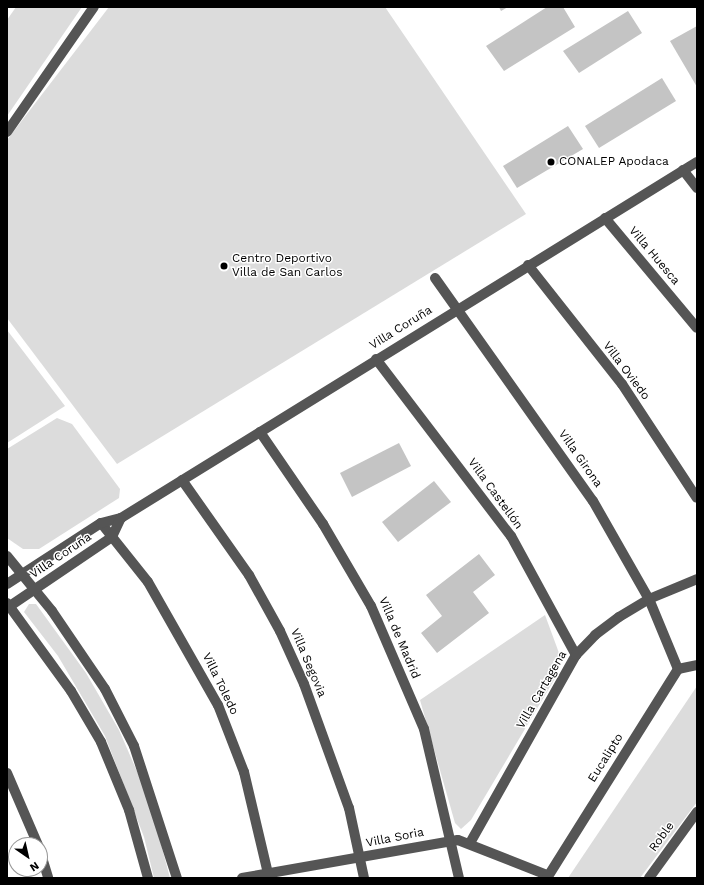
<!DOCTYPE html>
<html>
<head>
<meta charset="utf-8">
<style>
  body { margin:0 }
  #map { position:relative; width:704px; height:885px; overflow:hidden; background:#fff; font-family:"Work Sans",sans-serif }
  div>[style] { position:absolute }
  .green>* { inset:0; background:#dcdcdc }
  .building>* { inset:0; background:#c4c4c4 }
  .minor>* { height:10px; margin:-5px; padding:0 5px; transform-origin:5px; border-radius:5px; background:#555 }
  .dots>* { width:11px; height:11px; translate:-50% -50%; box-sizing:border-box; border:2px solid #fff; border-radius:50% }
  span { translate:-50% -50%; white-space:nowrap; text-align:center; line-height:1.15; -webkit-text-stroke:3px #fff; paint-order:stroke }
  .poi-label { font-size:12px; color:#000 }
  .left { translate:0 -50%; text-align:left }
  .street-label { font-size:12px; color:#000 }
  .frame { position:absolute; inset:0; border:8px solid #000; pointer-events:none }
  .north { position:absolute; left:8px; top:837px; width:40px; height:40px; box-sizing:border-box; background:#fff; border:1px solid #999; border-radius:50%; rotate:146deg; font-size:11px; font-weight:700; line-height:16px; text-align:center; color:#000 }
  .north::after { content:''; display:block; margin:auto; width:14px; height:18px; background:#000; clip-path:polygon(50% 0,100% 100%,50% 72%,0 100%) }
</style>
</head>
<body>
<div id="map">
  <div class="green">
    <i style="clip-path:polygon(16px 7px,82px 7px,7px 116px,7px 20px)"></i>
    <i style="clip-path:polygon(109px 7px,385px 7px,526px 214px,117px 464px,7px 318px,7px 140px)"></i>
    <i style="clip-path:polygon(7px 330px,65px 406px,7px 443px)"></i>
    <i style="clip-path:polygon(57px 418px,72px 424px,120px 489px,119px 498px,39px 549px,23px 549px,7px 538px,7px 449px)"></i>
    <i style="clip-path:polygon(29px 604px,36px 604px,86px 673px,119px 730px,149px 799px,170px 878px,154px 878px,144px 837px,105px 736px,58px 656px,24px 612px)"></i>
    <i style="clip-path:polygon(545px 615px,559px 653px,557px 675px,471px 820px,461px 829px,455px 823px,420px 700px)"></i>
    <i style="clip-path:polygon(697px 686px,697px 802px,640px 878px,568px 878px)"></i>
  </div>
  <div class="building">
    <i style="clip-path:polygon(499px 7px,508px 7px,501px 11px)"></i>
    <i style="clip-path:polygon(547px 7px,563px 7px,575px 27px,504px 71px,486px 46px)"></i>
    <i style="clip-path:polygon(628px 11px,642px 33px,579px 73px,563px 51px)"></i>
    <i style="clip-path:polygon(697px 26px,697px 87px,670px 41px)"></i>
    <i style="clip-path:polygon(662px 78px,676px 101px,599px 148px,585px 126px)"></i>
    <i style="clip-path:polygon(568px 126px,583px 149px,517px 188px,503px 166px)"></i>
    <i style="clip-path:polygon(399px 443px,411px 466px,352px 497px,340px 473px)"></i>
    <i style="clip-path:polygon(434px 481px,451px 502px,398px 542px,382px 522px)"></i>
    <i style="clip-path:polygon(479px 554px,495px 575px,473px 592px,489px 613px,437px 653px,421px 633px,442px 616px,426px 595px)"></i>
  </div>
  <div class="minor">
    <i style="left:7px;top:132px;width:152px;rotate:-55.2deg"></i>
    <i style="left:683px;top:170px;width:23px;rotate:52deg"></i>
    <i style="left:605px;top:218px;width:143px;rotate:50.1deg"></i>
    <i style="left:528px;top:265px;width:152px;rotate:51.7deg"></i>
    <i style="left:622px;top:384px;width:136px;rotate:56.7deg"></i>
    <i style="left:435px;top:278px;width:273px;rotate:54.7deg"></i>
    <i style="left:593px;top:501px;width:113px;rotate:60.3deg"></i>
    <i style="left:649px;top:599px;width:76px;rotate:67.5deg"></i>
    <i style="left:376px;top:359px;width:223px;rotate:52.7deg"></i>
    <i style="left:511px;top:536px;width:136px;rotate:61.4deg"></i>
    <i style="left:260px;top:432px;width:112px;rotate:55.6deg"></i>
    <i style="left:323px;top:524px;width:95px;rotate:59.7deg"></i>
    <i style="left:371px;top:606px;width:134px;rotate:66.7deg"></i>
    <i style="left:424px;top:729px;width:153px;rotate:76.8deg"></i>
    <i style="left:182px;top:480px;width:116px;rotate:54.8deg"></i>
    <i style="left:249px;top:575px;width:64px;rotate:61deg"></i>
    <i style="left:280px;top:631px;width:58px;rotate:65.6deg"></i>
    <i style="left:304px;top:684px;width:132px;rotate:70.1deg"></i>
    <i style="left:349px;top:808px;width:72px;rotate:77.9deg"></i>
    <i style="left:101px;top:523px;width:75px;rotate:51.5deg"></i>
    <i style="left:148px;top:582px;width:142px;rotate:60.4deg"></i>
    <i style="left:218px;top:705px;width:72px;rotate:68.8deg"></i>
    <i style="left:244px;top:772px;width:109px;rotate:76.7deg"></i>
    <i style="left:7px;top:556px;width:71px;rotate:50.7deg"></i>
    <i style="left:52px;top:611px;width:94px;rotate:55.8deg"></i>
    <i style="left:105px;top:689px;width:64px;rotate:63deg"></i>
    <i style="left:134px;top:746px;width:139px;rotate:72deg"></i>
    <i style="left:7px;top:584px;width:112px;rotate:-33deg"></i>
    <i style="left:101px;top:523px;width:21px;rotate:-14deg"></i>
    <i style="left:121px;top:518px;width:677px;rotate:-31.72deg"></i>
    <i style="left:7px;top:603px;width:109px;rotate:54deg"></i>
    <i style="left:71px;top:691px;width:59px;rotate:59.5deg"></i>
    <i style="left:101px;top:742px;width:74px;rotate:67.6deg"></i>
    <i style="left:129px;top:810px;width:71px;rotate:74.4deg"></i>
    <i style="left:7px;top:608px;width:127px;rotate:-34.1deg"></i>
    <i style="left:112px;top:537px;width:21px;rotate:-65deg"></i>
    <i style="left:7px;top:773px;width:78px;rotate:66.7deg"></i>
    <i style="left:470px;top:843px;width:216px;rotate:-60.6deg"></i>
    <i style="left:576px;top:655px;width:28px;rotate:-46deg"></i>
    <i style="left:595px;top:635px;width:30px;rotate:-37deg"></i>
    <i style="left:619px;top:617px;width:35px;rotate:-31deg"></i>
    <i style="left:649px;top:599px;width:52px;rotate:-22.6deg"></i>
    <i style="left:40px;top:851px;width:28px;rotate:73deg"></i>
    <i style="left:242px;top:878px;width:219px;rotate:-10deg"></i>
    <i style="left:458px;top:840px;width:96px;rotate:21.5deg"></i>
    <i style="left:547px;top:878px;width:247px;rotate:-57.9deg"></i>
    <i style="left:678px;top:669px;width:19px;rotate:-12deg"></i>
    <i style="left:649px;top:878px;width:82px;rotate:-54deg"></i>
  </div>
  <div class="dots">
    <i style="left:551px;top:162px;background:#000"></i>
    <i style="left:224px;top:266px;background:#000"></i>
  </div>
  <div class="poi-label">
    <span class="left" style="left:559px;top:162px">CONALEP Apodaca</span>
    <span class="left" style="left:232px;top:266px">Centro Deportivo<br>Villa de San Carlos</span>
  </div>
  <div class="street-label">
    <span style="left:654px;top:256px;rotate:50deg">Villa Huesca</span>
    <span style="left:401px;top:328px;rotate:-32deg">Villa Coruña</span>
    <span style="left:626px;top:371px;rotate:53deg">Villa Oviedo</span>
    <span style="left:580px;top:459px;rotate:55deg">Villa Girona</span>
    <span style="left:495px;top:494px;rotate:54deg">Villa Castellón</span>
    <span style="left:61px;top:556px;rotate:-34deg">Villa Coruña</span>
    <span style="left:399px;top:638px;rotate:67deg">Villa de Madrid</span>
    <span style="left:308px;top:663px;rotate:67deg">Villa Segovia</span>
    <span style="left:220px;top:684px;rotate:64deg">Villa Toledo</span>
    <span style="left:542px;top:690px;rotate:-60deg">Villa Cartagena</span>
    <span style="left:606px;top:758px;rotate:-58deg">Eucalipto</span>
    <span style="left:662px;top:837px;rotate:-54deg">Roble</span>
    <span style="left:395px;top:838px;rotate:-11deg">Villa Soria</span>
  </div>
  <div class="frame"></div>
  <div class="north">N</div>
</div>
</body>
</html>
